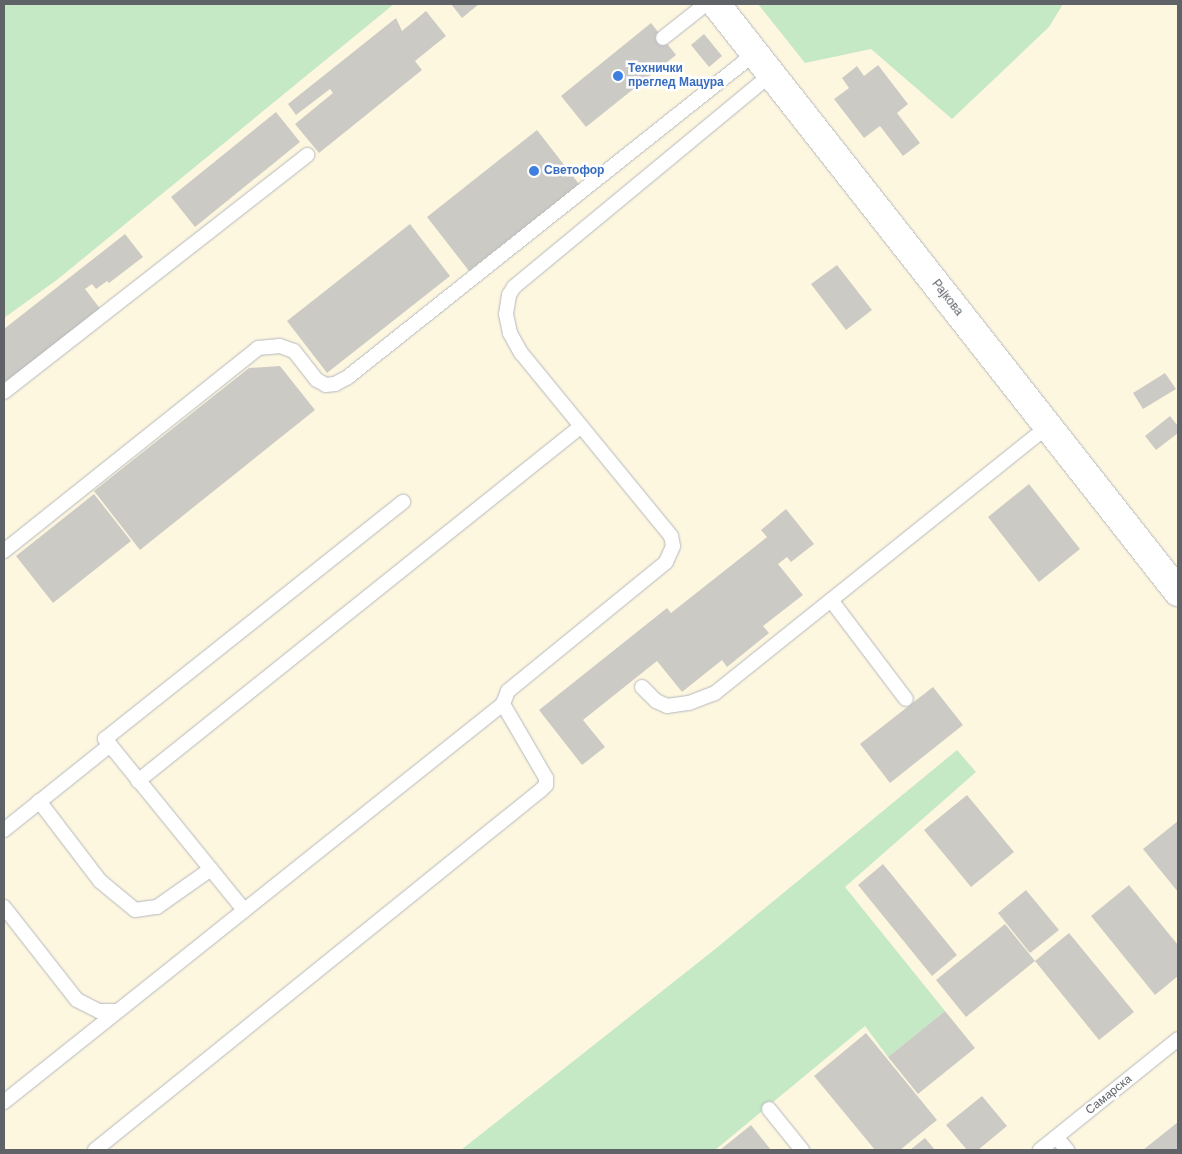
<!DOCTYPE html>
<html>
<head>
<meta charset="utf-8">
<style>
  body { margin:0 }
  #map { position:relative; width:1182px; height:1154px; overflow:hidden; background:#f1efe8; font-family:Arial,sans-serif }
  div>[style] { position:absolute }
  .commercial>* { inset:0; background:#fef7e0 }
  .green>* { inset:0; background:#c5e8c5 }
  .building>* { inset:0; background:#cccac5 }
  .roads { filter:drop-shadow(0 0 1px #b5b8bc) drop-shadow(0 0 1px #b5b8bc) }
  .service>* { height:14px; margin:-7px; padding:0 7px; transform-origin:7px; border-radius:7px; background:#fff }
  .minor>* { height:28px; margin:-14px; padding:0 14px; transform-origin:14px; border-radius:14px; background:#fff }
  .dots>* { width:14px; height:14px; translate:-50% -50%; box-sizing:border-box; border:2px solid #fff; border-radius:50% }
  span { translate:-50% -50%; white-space:nowrap; text-align:center; line-height:1.15; -webkit-text-stroke:5px #fff; paint-order:stroke }
  .shop-label { font-size:12px; color:#366cbe; font-weight:700 }
  .left { translate:0 -50%; text-align:left }
  .street-label { font-size:12px; color:#5f6368 }
  .frame { position:absolute; inset:0; border:5px solid #5f6368; pointer-events:none }
</style>
</head>
<body>
<div id="map">
  <div class="commercial">
    <i style="clip-path:polygon(4px 4px,1178px 4px,1178px 1150px,4px 1150px)"></i>
  </div>
  <div class="green">
    <i style="clip-path:polygon(4px 4px,394px 4px,58px 279px,4px 318px)"></i>
    <i style="clip-path:polygon(758px 4px,1063px 4px,1049px 27px,952px 119px,871px 49px,805px 63px)"></i>
    <i style="clip-path:polygon(957px 750px,976px 772px,845px 887px,945px 1011px,888px 1057px,865px 1026px,715px 1150px,461px 1150px,714px 950px)"></i>
  </div>
  <div class="building">
    <i style="clip-path:polygon(451px 4px,479px 4px,462px 18px)"></i>
    <i style="clip-path:polygon(426px 11px,446px 36px,415px 61px,422px 70px,319px 153px,295px 124px,333px 93px,330px 89px,296px 115px,288px 104px,396px 18px,402px 31px)"></i>
    <i style="clip-path:polygon(651px 23px,676px 55px,586px 127px,561px 96px)"></i>
    <i style="clip-path:polygon(704px 34px,722px 56px,709px 67px,691px 45px)"></i>
    <i style="clip-path:polygon(878px 65px,908px 104px,897px 113px,920px 143px,903px 156px,880px 126px,864px 138px,834px 99px,849px 88px,842px 78px,857px 66px,864px 76px)"></i>
    <i style="clip-path:polygon(276px 112px,300px 142px,195px 227px,171px 197px)"></i>
    <i style="clip-path:polygon(537px 130px,579px 184px,469px 271px,427px 217px)"></i>
    <i style="clip-path:polygon(410px 224px,450px 276px,327px 373px,287px 321px)"></i>
    <i style="clip-path:polygon(125px 234px,143px 257px,109px 283px,107px 281px,96px 289px,92px 284px,85px 289px,102px 311px,4px 388px,4px 329px)"></i>
    <i style="clip-path:polygon(837px 265px,872px 310px,846px 330px,811px 284px)"></i>
    <i style="clip-path:polygon(280px 366px,315px 410px,140px 550px,94px 491px,249px 368px)"></i>
    <i style="clip-path:polygon(1165px 373px,1176px 389px,1143px 409px,1133px 393px)"></i>
    <i style="clip-path:polygon(1170px 416px,1178px 426px,1178px 433px,1156px 450px,1145px 436px)"></i>
    <i style="clip-path:polygon(1029px 484px,1080px 549px,1039px 582px,988px 517px)"></i>
    <i style="clip-path:polygon(94px 494px,131px 541px,53px 603px,16px 556px)"></i>
    <i style="clip-path:polygon(786px 509px,814px 544px,791px 562px,787px 557px,778px 564px,803px 595px,763px 626px,769px 633px,727px 667px,722px 660px,682px 692px,657px 661px,583px 720px,605px 747px,582px 765px,539px 710px,667px 608px,671px 613px,767px 537px,761px 530px)"></i>
    <i style="clip-path:polygon(933px 687px,963px 725px,890px 783px,860px 744px)"></i>
    <i style="clip-path:polygon(967px 795px,1014px 852px,971px 887px,924px 830px)"></i>
    <i style="clip-path:polygon(1178px 821px,1178px 892px,1143px 849px)"></i>
    <i style="clip-path:polygon(883px 864px,957px 955px,932px 976px,858px 885px)"></i>
    <i style="clip-path:polygon(1129px 885px,1178px 945px,1178px 976px,1155px 995px,1091px 916px)"></i>
    <i style="clip-path:polygon(1026px 890px,1059px 930px,1030px 953px,998px 913px)"></i>
    <i style="clip-path:polygon(1005px 924px,1035px 961px,966px 1017px,936px 980px)"></i>
    <i style="clip-path:polygon(1069px 933px,1134px 1012px,1099px 1040px,1035px 961px)"></i>
    <i style="clip-path:polygon(945px 1011px,975px 1048px,918px 1094px,888px 1057px)"></i>
    <i style="clip-path:polygon(866px 1033px,937px 1120px,900px 1150px,875px 1150px,814px 1076px)"></i>
    <i style="clip-path:polygon(982px 1096px,1007px 1126px,978px 1150px,967px 1150px,946px 1125px)"></i>
    <i style="clip-path:polygon(1178px 1122px,1178px 1150px,1143px 1150px)"></i>
    <i style="clip-path:polygon(751px 1125px,771px 1150px,720px 1150px)"></i>
    <i style="clip-path:polygon(925px 1138px,935px 1150px,910px 1150px)"></i>
  </div>
  <div class="roads">
    <div class="service">
      <i style="left:663px;top:38px;width:55px;rotate:-38.3deg"></i>
      <i style="left:4px;top:392px;width:385px;rotate:-38deg"></i>
      <i style="left:4px;top:551px;width:325px;rotate:-38.6deg"></i>
      <i style="left:258px;top:348px;width:22px;rotate:-5deg"></i>
      <i style="left:280px;top:346px;width:15px;rotate:20deg"></i>
      <i style="left:294px;top:351px;width:37px;rotate:52deg"></i>
      <i style="left:317px;top:380px;width:10px;rotate:29deg"></i>
      <i style="left:326px;top:385px;width:9px;rotate:-6deg"></i>
      <i style="left:335px;top:384px;width:15px;rotate:-28deg"></i>
      <i style="left:348px;top:377px;width:519px;rotate:-38.5deg"></i>
      <i style="left:831px;top:600px;width:124px;rotate:52.9deg"></i>
      <i style="left:642px;top:687px;width:20px;rotate:45deg"></i>
      <i style="left:656px;top:701px;width:12px;rotate:24deg"></i>
      <i style="left:667px;top:706px;width:22px;rotate:-8deg"></i>
      <i style="left:689px;top:703px;width:28px;rotate:-21deg"></i>
      <i style="left:715px;top:693px;width:427px;rotate:-38.7deg"></i>
      <i style="left:110px;top:745px;width:8px;rotate:-130deg"></i>
      <i style="left:105px;top:739px;width:381px;rotate:-38.5deg"></i>
      <i style="left:138px;top:781px;width:566px;rotate:-38.69deg"></i>
      <i style="left:39px;top:801px;width:101px;rotate:52.7deg"></i>
      <i style="left:100px;top:881px;width:45px;rotate:39.6deg"></i>
      <i style="left:135px;top:910px;width:22px;rotate:-8deg"></i>
      <i style="left:157px;top:907px;width:66px;rotate:-35.1deg"></i>
      <i style="left:4px;top:830px;width:136px;rotate:-38.7deg"></i>
      <i style="left:110px;top:745px;width:213px;rotate:50.9deg"></i>
      <i style="left:4px;top:907px;width:118px;rotate:51.9deg"></i>
      <i style="left:77px;top:1000px;width:25px;rotate:27deg"></i>
      <i style="left:99px;top:1011px;width:17px"></i>
      <i style="left:4px;top:1102px;width:638px;rotate:-38.58deg"></i>
      <i style="left:503px;top:704px;width:14px;rotate:-69deg"></i>
      <i style="left:508px;top:691px;width:204px;rotate:-39.2deg"></i>
      <i style="left:666px;top:562px;width:17px;rotate:-66deg"></i>
      <i style="left:673px;top:546px;width:10px;rotate:-101deg"></i>
      <i style="left:671px;top:536px;width:237px;rotate:-129.3deg"></i>
      <i style="left:521px;top:353px;width:23px;rotate:-119deg"></i>
      <i style="left:510px;top:333px;width:19px;rotate:-102deg"></i>
      <i style="left:506px;top:314px;width:19px;rotate:-81deg"></i>
      <i style="left:509px;top:295px;width:9px;rotate:-58deg"></i>
      <i style="left:514px;top:287px;width:332px;rotate:-39.6deg"></i>
      <i style="left:769px;top:1109px;width:53px;rotate:51.2deg"></i>
      <i style="left:1057px;top:1138px;width:16px;rotate:50deg"></i>
      <i style="left:95px;top:1150px;width:573px;rotate:-38.91deg"></i>
      <i style="left:541px;top:790px;width:7px;rotate:-45deg"></i>
      <i style="left:546px;top:785px;width:7px;rotate:-90deg"></i>
      <i style="left:546px;top:778px;width:86px;rotate:-120.2deg"></i>
      <i style="left:1040px;top:1150px;width:177px;rotate:-38.8deg"></i>
    </div>
    <div class="minor">
      <i style="left:716px;top:4px;width:748px;rotate:51.84deg"></i>
    </div>
  </div>
  <div class="dots">
    <i style="left:618px;top:76px;background:#3f7fe0"></i>
    <i style="left:534px;top:171px;background:#3f7fe0"></i>
  </div>
  <div class="shop-label">
    <span class="left" style="left:628px;top:76px">Технички<br>преглед Мацура</span>
    <span class="left" style="left:544px;top:171px">Светофор</span>
  </div>
  <div class="street-label">
    <span style="left:947px;top:298px;rotate:52deg">Рајкова</span>
    <span style="left:1109px;top:1095px;rotate:-39deg">Самарска</span>
  </div>
  <div class="frame"></div>
</div>
</body>
</html>
